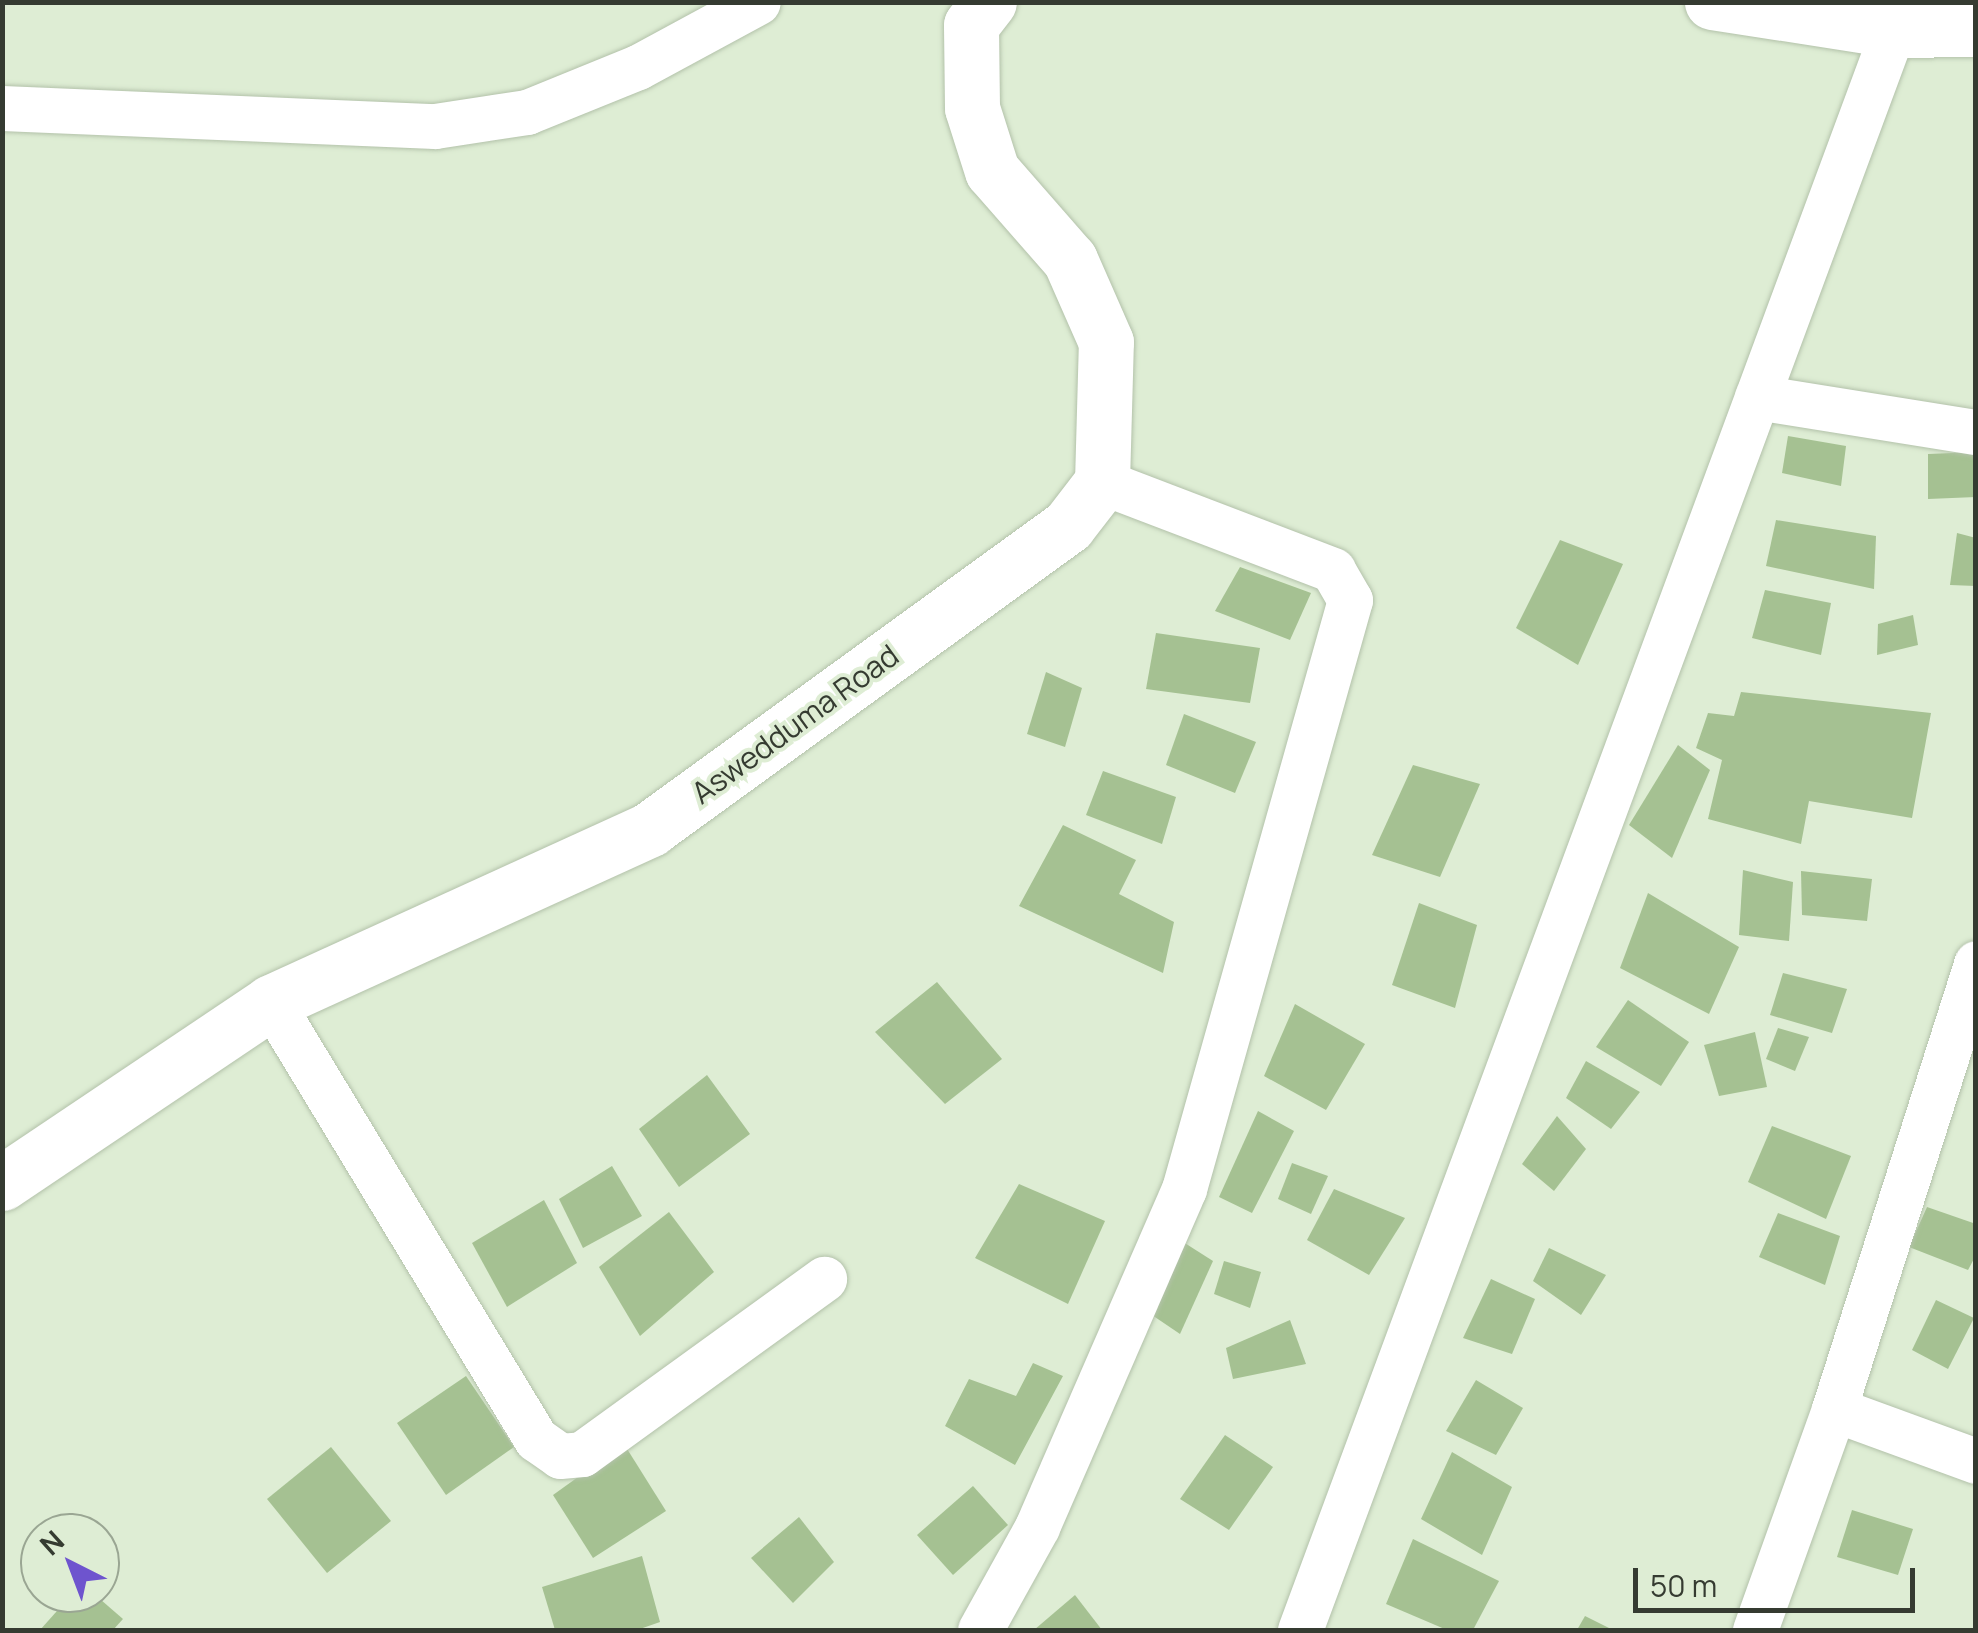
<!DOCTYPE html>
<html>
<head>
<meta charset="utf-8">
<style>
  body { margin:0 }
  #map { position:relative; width:1978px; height:1633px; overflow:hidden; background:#deedd4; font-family:Manrope,sans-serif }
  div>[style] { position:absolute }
  .building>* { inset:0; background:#a5c192 }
  .roads { filter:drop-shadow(0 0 2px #b3c2aa) drop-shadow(0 0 2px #b3c2aa) }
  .minor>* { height:45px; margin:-22.5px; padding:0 22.5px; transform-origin:22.5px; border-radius:22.5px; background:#fff }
  .tertiary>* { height:55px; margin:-27.5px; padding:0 27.5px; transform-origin:27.5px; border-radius:27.5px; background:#fff }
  span { translate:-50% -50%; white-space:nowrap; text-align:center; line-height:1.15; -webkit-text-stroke:8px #deedd4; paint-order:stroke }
  .street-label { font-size:30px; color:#353b31 }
  .frame { position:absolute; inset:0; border:5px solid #353b31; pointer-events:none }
  .north { position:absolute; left:20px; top:1513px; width:100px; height:100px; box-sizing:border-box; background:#deedd4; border:2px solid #9aa693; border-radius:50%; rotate:318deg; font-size:28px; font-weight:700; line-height:40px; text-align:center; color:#353b31 }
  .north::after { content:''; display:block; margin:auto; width:35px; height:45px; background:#6e54ce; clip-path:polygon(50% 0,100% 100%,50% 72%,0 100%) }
  .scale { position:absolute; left:1633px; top:1568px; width:282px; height:45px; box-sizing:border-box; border:5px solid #353b31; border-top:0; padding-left:12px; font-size:30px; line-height:35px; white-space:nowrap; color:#353b31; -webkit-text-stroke:8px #deedd4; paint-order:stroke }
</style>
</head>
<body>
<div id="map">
  <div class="building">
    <i style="clip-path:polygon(1788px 436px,1846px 446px,1841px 486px,1782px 473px)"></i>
    <i style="clip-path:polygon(1976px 452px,1976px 497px,1928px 499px,1928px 454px)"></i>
    <i style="clip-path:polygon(1776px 520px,1876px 536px,1874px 589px,1766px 566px)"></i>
    <i style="clip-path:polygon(1957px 533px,1976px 538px,1976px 586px,1950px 585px)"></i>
    <i style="clip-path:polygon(1560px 540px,1623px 564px,1578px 665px,1516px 628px)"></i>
    <i style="clip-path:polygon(1240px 567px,1311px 593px,1290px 640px,1215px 611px)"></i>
    <i style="clip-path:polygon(1765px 590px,1831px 603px,1821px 655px,1752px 638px)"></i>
    <i style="clip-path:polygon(1913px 615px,1918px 645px,1877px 655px,1878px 624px)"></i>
    <i style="clip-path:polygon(1156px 633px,1260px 648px,1250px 703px,1146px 689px)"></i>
    <i style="clip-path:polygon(1046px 672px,1082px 688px,1065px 747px,1027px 734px)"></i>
    <i style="clip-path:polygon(1741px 692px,1931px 713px,1912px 818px,1809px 801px,1801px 844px,1708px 819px,1722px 760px,1696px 748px,1708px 713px,1734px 716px)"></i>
    <i style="clip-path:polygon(1184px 714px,1256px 742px,1235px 793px,1166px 765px)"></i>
    <i style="clip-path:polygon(1678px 745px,1710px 770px,1672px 858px,1629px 825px)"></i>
    <i style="clip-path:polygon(1413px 765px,1480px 784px,1440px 877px,1372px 855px)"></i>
    <i style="clip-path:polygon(1103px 771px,1176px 797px,1162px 844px,1086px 815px)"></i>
    <i style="clip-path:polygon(1063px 825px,1136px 860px,1119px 894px,1174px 922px,1163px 973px,1019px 906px)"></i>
    <i style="clip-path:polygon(1743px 870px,1793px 882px,1789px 941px,1739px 935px)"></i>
    <i style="clip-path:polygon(1801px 871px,1872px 879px,1867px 921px,1802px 915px)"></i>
    <i style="clip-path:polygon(1648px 893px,1739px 947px,1709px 1014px,1620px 968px)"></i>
    <i style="clip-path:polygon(1419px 903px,1477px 925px,1455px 1008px,1392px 985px)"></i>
    <i style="clip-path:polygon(1783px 973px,1847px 989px,1832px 1033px,1770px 1015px)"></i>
    <i style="clip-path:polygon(937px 982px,1002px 1059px,945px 1104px,875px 1032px)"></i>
    <i style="clip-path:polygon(1628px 1000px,1689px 1042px,1661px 1086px,1596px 1047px)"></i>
    <i style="clip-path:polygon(1295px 1004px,1365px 1044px,1326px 1110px,1264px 1076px)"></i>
    <i style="clip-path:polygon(1778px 1028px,1809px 1037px,1795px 1071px,1766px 1059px)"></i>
    <i style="clip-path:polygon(1755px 1032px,1767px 1087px,1719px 1096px,1704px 1045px)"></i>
    <i style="clip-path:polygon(1586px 1061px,1640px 1092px,1611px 1129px,1566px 1098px)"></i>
    <i style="clip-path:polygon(707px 1075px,750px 1134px,679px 1187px,639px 1129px)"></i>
    <i style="clip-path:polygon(1258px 1111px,1294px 1131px,1252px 1213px,1219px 1197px)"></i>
    <i style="clip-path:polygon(1557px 1116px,1586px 1149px,1554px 1191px,1522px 1164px)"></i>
    <i style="clip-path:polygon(1772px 1126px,1851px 1156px,1826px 1219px,1748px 1182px)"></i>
    <i style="clip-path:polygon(1292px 1163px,1328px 1176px,1311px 1214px,1278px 1199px)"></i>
    <i style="clip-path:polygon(612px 1166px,642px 1216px,583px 1248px,559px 1199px)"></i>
    <i style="clip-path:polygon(1019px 1184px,1105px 1221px,1068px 1304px,975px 1258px)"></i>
    <i style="clip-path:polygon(1334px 1189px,1405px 1218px,1369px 1275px,1307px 1240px)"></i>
    <i style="clip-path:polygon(544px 1200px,577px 1263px,507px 1307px,472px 1243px)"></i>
    <i style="clip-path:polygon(1927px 1207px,1976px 1224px,1976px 1255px,1968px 1270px,1909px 1247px)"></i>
    <i style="clip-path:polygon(669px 1212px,714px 1272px,640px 1336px,599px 1267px)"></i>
    <i style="clip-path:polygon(1778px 1213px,1840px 1236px,1825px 1285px,1759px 1257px)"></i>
    <i style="clip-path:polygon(1180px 1240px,1213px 1261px,1180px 1334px,1149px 1313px)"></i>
    <i style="clip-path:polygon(1549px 1248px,1606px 1275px,1581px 1315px,1533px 1281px)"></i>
    <i style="clip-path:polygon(1224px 1261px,1261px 1272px,1250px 1308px,1214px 1294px)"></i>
    <i style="clip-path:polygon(1491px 1279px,1535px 1299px,1512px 1354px,1463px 1338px)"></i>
    <i style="clip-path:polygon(1936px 1300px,1974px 1318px,1948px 1369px,1912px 1350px)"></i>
    <i style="clip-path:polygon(1290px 1320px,1306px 1364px,1233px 1379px,1226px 1348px)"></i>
    <i style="clip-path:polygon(1033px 1363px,1063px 1376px,1015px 1465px,945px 1426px,969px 1379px,1016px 1396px)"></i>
    <i style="clip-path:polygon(466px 1376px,514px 1447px,446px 1495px,397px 1423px)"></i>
    <i style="clip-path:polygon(1476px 1380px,1523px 1408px,1496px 1455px,1446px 1431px)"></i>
    <i style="clip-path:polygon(1225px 1435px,1273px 1467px,1229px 1530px,1180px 1499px)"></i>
    <i style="clip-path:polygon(624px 1444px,666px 1511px,593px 1558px,553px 1495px)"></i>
    <i style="clip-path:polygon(331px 1447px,391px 1521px,327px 1573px,267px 1499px)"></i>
    <i style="clip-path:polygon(1452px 1452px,1512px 1487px,1482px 1555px,1421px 1519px)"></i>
    <i style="clip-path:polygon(973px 1486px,1008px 1525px,953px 1575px,917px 1535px)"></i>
    <i style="clip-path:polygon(1852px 1510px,1913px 1529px,1898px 1575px,1837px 1557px)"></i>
    <i style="clip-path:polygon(799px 1517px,834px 1562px,793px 1603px,751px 1558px)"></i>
    <i style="clip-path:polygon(1413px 1539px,1499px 1581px,1473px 1630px,1447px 1630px,1386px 1604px)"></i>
    <i style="clip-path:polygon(642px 1556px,660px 1622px,637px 1630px,555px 1630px,542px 1587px)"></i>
    <i style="clip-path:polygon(73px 1593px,93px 1593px,123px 1619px,113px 1630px,40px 1630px)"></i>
    <i style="clip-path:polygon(1075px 1595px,1102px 1630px,1034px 1630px)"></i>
    <i style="clip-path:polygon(1585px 1616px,1613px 1630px,1577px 1630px)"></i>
  </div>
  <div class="roads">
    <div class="minor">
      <i style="left:2px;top:108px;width:433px;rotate:2.4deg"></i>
      <i style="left:435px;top:126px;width:93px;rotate:-8.7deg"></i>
      <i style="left:527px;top:112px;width:120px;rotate:-22.1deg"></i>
      <i style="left:638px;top:67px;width:136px;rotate:-28.4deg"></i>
      <i style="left:1757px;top:397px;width:222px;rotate:9.1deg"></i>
      <i style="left:271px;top:1002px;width:511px;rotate:58.77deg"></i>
      <i style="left:536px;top:1439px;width:29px;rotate:35deg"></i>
      <i style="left:560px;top:1456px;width:22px;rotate:-5deg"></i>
      <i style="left:582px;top:1454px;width:299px;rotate:-35.9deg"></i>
      <i style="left:1834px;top:1409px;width:151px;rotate:20.1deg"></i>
      <i style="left:980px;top:1630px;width:118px;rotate:-61deg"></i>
      <i style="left:1037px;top:1527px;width:369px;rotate:-66.5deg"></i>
      <i style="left:1184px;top:1189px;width:612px;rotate:-74.26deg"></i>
      <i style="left:1350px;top:600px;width:34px;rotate:-120deg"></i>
      <i style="left:1333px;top:570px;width:247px;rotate:-159.1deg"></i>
      <i style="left:1300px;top:1630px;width:1706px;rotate:-69.66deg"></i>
      <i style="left:1755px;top:1630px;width:235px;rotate:-70.3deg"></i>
      <i style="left:1834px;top:1409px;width:468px;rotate:-72.3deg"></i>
    </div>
    <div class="tertiary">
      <i style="left:1712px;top:2px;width:183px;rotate:8.8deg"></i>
      <i style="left:1893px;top:30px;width:83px;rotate:-0.7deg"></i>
      <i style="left:2px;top:1183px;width:324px;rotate:-33.9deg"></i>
      <i style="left:271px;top:1002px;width:417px;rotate:-24.5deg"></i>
      <i style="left:650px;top:829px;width:516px;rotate:-35.94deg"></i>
      <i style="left:1068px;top:526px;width:56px;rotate:-52.3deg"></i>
      <i style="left:1102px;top:482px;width:140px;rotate:-88.4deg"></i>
      <i style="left:1106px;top:342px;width:90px;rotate:-113.7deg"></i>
      <i style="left:1070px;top:260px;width:118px;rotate:-131.2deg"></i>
      <i style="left:992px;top:171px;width:66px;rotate:-107.6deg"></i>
      <i style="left:972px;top:108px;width:83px;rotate:-90.7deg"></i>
      <i style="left:971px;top:25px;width:29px;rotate:-52deg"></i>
    </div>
  </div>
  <div class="street-label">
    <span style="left:795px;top:724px;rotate:-36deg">Aswedduma Road</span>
  </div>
  <div class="frame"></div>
  <div class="north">N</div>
  <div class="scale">50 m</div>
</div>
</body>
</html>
